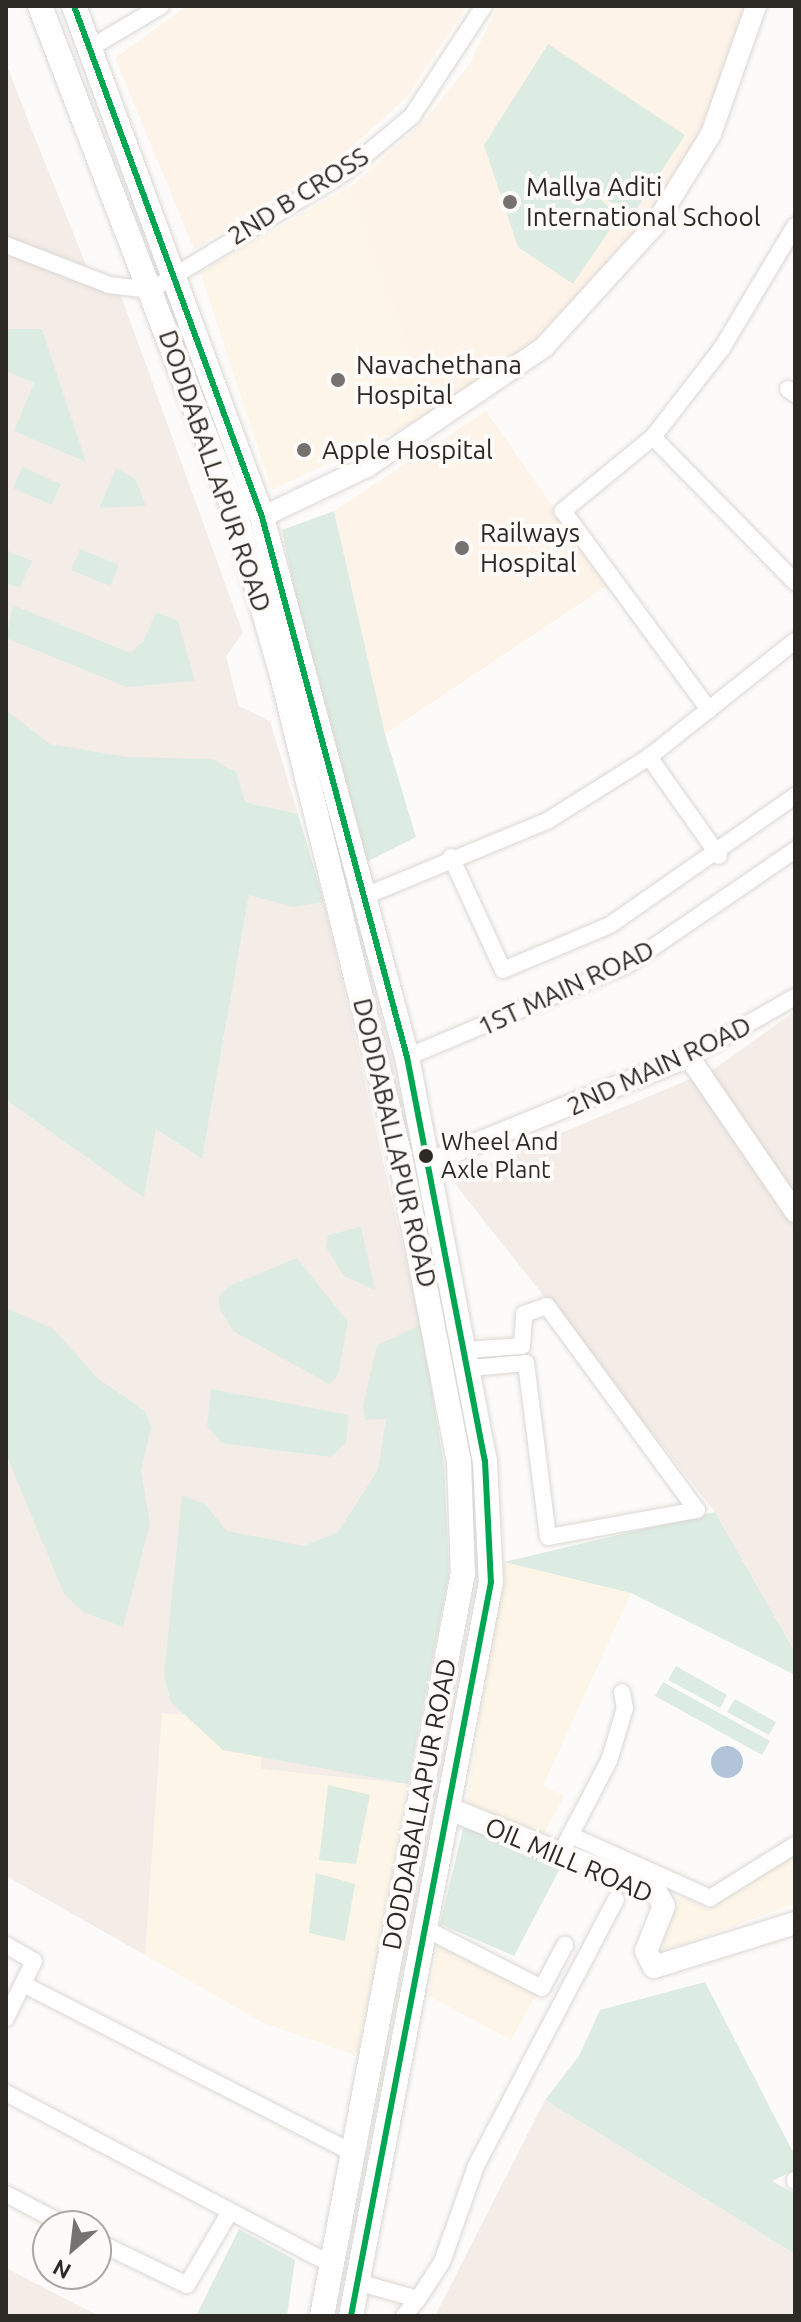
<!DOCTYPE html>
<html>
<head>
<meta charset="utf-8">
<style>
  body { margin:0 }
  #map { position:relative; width:801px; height:2322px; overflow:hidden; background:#fcfbf9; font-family:Ubuntu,sans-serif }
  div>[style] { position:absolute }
  .commercial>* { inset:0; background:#fcf5e8 }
  .industrial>* { inset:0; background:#f4ece7 }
  .built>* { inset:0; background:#fef3e9 }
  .green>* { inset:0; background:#ddece2 }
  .water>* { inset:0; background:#b2c5d8 }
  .round { border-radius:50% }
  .roads { filter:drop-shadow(0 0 2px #dad7d4) drop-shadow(0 0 2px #dad7d4) }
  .minor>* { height:16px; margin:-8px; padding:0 8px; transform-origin:8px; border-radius:8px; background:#fffefe }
  .tertiary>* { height:20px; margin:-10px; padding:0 10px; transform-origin:10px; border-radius:10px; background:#fffefe }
  .secondary>* { height:22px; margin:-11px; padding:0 11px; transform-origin:11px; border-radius:11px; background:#fffefe }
  .primary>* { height:24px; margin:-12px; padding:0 12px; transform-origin:12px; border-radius:12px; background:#fffefe }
  .bus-1>* { height:6px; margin:-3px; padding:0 3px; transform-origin:3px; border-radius:3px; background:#00a651 }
  .dots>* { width:22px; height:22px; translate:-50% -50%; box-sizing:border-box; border:4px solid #fdfbf8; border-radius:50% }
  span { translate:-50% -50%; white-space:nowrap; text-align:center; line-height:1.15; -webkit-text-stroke:8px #fdfbf8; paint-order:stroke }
  .bus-label { font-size:24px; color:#2d2925 }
  .left { translate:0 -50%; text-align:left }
  .poi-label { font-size:26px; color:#2d2925 }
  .street-label { font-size:26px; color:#2d2925 }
  .frame { position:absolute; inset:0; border:8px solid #2d2925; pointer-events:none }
  .north { position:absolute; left:32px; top:2210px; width:80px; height:80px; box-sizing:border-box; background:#fdfbf8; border:2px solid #aaa7a4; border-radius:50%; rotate:208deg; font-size:22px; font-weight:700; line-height:32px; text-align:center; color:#2d2925 }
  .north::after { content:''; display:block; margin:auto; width:28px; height:36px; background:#75726f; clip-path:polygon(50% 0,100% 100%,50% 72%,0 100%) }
</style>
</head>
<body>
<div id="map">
  <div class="commercial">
    <i style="clip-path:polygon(354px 184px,428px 416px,272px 490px,200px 272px)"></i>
    <i style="clip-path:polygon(504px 1562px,631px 1593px,543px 1786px,564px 1796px,542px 1838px,466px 1808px)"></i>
    <i style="clip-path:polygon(162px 1713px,216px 1719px,261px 1744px,261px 1769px,408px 1784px,358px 2056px,264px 2023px,145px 1955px)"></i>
    <i style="clip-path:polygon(795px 1854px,795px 1904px,660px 1952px,680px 1896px,708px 1908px)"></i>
    <i style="clip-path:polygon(438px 1940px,538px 1991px,511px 2040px,429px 1996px)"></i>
  </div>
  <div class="industrial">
    <i style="clip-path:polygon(6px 63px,31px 128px,87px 267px,6px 236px)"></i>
    <i style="clip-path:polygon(6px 250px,120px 293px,243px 633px,226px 656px,239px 706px,270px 721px,298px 814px,46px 757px,6px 810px)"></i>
    <i style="clip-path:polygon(249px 894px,293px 906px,324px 902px,419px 1318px,444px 1466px,449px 1574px,408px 1784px,261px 1769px,261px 1744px,215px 1718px,162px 1713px,145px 1955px,6px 1876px,6px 1100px,144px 1197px,156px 1128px,202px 1158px)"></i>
    <i style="clip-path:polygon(795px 1011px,795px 1652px,715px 1512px,451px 1179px,714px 1069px)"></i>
    <i style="clip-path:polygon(545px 2100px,795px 2254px,795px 2316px,435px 2316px)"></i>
    <i style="clip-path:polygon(6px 2268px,99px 2316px,6px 2316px)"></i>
  </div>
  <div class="built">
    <i style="clip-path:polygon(187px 6px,467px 6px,407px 97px,338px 159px,194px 249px,115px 58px)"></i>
    <i style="clip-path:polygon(498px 6px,745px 6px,707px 120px,648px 221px,536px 340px,428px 416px,354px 184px,421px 124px,469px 65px)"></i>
    <i style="clip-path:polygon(486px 411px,608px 585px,385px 734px,334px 511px)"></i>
  </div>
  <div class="green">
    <i style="clip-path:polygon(548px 44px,685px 135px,632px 216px,573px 178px,620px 215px,573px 284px,518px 247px,484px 145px)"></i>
    <i style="clip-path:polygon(6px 329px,42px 329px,86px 462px,14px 431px,34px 383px,6px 371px)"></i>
    <i style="clip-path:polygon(22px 467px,61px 484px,52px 505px,13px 488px)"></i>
    <i style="clip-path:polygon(116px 468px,136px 480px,146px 506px,99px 508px)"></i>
    <i style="clip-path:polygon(334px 511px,385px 734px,416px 837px,352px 869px,282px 530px)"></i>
    <i style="clip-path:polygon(80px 549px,119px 565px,110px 586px,71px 570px)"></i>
    <i style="clip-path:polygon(6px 550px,32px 561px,20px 588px,6px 583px)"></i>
    <i style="clip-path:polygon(13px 605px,130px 653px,143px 642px,156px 612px,178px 621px,195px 681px,127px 687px,6px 638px)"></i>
    <i style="clip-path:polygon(6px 710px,50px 744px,127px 757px,212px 759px,236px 772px,245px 802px,298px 814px,324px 902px,293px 907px,249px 895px,202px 1159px,156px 1129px,144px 1198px,6px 1100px)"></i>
    <i style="clip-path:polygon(361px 1227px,375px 1290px,344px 1276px,326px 1247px,328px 1235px)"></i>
    <i style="clip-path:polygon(297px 1258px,348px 1322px,338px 1375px,329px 1384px,233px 1331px,220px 1310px,219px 1296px,229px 1286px)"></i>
    <i style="clip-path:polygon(6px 1308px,54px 1329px,96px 1377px,145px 1411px,151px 1427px,141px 1470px,150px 1524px,123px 1627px,83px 1612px,63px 1592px,6px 1454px)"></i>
    <i style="clip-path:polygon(421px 1325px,444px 1466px,449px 1574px,408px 1784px,223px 1750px,171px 1702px,164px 1676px,182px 1495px,205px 1504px,227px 1531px,304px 1546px,338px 1532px,378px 1470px,386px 1419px,365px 1420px,363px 1405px,377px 1345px)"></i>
    <i style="clip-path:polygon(211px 1389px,349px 1415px,346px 1443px,331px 1457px,221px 1443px,207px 1426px)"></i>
    <i style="clip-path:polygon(715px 1512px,795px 1652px,795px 1675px,631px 1593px,504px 1562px)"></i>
    <i style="clip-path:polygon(676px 1666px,727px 1695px,720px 1708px,668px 1680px)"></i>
    <i style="clip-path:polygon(663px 1682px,770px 1741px,762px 1755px,655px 1696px)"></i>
    <i style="clip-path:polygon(735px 1699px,776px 1722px,769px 1735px,727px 1712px)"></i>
    <i style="clip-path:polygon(328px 1785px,370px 1795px,356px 1864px,319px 1860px)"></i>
    <i style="clip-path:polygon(464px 1825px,564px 1861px,514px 1956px,440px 1924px)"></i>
    <i style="clip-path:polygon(316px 1873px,355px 1884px,345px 1941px,309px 1933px)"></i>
    <i style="clip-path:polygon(705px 1982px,795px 2156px,795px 2170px,772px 2181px,795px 2194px,795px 2254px,545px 2100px,579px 2056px,600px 2010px)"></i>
    <i style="clip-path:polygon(239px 2229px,295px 2260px,287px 2316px,196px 2316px)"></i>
  </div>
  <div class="water">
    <i class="round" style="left:711px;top:1746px;width:32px;height:32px"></i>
  </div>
  <div class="roads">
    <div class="minor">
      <i style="left:90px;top:48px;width:82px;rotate:-30.6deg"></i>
      <i style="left:795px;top:226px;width:142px;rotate:120.9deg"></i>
      <i style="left:722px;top:348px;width:113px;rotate:127.8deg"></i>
      <i style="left:653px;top:437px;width:203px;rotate:45.6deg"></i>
      <i style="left:6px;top:245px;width:110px;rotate:21.2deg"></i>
      <i style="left:109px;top:285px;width:42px;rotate:6.8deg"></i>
      <i style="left:151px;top:290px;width:227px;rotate:-31.3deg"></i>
      <i style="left:345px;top:172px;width:87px;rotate:-39.9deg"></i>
      <i style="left:412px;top:116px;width:131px;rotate:-56.8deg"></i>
      <i style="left:788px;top:389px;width:9px;rotate:36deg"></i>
      <i style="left:653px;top:437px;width:117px;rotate:140.6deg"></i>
      <i style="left:563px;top:511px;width:247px;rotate:53.7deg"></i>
      <i style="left:649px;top:757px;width:121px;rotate:54.7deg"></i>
      <i style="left:451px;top:857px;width:124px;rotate:65.3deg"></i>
      <i style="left:503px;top:970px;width:116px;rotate:-22.8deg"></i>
      <i style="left:610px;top:925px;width:226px;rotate:-34.9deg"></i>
      <i style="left:365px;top:896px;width:197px;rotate:-22.4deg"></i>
      <i style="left:547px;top:821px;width:120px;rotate:-32.1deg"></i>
      <i style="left:649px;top:757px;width:186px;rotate:-38.5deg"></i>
      <i style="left:407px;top:1057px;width:238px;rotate:-22.7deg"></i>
      <i style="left:627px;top:965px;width:204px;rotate:-34.4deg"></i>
      <i style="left:689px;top:1057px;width:122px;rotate:-29.5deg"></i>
      <i style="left:467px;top:1350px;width:55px;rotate:-4.2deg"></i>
      <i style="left:522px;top:1346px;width:32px;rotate:-86deg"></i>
      <i style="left:524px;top:1314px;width:24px;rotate:-19deg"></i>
      <i style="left:547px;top:1306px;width:253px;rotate:53.7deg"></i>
      <i style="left:697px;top:1510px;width:151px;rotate:169.7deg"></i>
      <i style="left:548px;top:1537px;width:175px;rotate:-97.2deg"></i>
      <i style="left:526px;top:1363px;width:56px;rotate:174.9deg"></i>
      <i style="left:570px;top:1835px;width:154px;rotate:24.2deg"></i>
      <i style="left:710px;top:1898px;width:100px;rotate:-31.9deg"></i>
      <i style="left:565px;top:1845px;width:95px;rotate:-62.4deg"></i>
      <i style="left:609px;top:1761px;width:55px;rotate:-73.2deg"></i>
      <i style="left:625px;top:1708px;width:16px;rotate:-101deg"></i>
      <i style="left:424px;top:1928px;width:132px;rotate:27deg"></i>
      <i style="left:542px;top:1988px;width:49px;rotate:-61.9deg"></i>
      <i style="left:6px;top:1945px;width:32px;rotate:30deg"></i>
      <i style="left:34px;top:1961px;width:64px;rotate:116.2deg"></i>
      <i style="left:23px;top:1984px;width:369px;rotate:27.1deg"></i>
      <i style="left:6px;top:2093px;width:367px;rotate:27.8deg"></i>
      <i style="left:795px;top:2180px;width:1px;rotate:90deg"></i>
      <i style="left:6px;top:2194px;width:69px;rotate:27.7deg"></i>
      <i style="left:96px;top:2241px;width:101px;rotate:25.8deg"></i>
      <i style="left:187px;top:2285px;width:81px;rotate:-59.6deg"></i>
      <i style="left:357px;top:2282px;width:63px;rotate:15.6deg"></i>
      <i style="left:418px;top:2299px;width:44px;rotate:-57deg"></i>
      <i style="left:442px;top:2262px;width:102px;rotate:-70.5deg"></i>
      <i style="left:476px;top:2166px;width:301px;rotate:-62.3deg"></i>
      <i style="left:404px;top:2316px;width:22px;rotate:-51deg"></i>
    </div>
    <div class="tertiary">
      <i style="left:262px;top:517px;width:116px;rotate:-25.5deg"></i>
      <i style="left:367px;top:467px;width:214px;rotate:-34.1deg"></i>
      <i style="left:544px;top:347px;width:164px;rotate:-47.7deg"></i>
      <i style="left:654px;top:226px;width:108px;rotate:-58.2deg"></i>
      <i style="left:711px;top:134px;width:136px;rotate:-70.6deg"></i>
      <i style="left:430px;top:1162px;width:279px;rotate:-22.1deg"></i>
      <i style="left:689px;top:1057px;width:188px;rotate:55.6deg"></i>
    </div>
    <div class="secondary">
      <i style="left:447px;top:1808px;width:225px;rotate:21.9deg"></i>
      <i style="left:656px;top:1892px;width:16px;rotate:60deg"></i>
      <i style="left:664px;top:1906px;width:48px;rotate:111.8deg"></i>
      <i style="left:646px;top:1951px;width:18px;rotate:63deg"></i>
      <i style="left:654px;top:1967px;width:148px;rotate:-17.3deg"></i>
    </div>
    <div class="primary">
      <i style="left:40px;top:6px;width:545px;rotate:68.94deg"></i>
      <i style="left:236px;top:515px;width:166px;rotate:74deg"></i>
      <i style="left:282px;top:675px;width:500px;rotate:76.24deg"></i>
      <i style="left:401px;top:1161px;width:306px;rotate:79.1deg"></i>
      <i style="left:459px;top:1461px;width:112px;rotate:88deg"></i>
      <i style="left:463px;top:1573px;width:756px;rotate:100.75deg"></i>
      <i style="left:74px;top:6px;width:544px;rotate:69.8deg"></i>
      <i style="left:262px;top:517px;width:559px;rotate:74.97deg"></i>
      <i style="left:407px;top:1057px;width:411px;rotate:79.1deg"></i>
      <i style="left:485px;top:1461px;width:121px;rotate:87.2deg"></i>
      <i style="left:491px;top:1582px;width:747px;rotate:100.8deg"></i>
    </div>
  </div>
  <div class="bus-1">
    <i style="left:74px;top:6px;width:544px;rotate:69.8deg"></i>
    <i style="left:262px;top:517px;width:559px;rotate:74.97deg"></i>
    <i style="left:407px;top:1057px;width:411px;rotate:79.1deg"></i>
    <i style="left:485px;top:1461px;width:121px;rotate:87.2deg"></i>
    <i style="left:491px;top:1582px;width:747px;rotate:100.8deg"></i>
  </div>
  <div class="dots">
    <i style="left:510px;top:202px;background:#75726f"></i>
    <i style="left:338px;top:380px;background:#75726f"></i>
    <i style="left:304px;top:450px;background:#75726f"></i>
    <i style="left:462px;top:548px;background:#75726f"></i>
    <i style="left:426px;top:1156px;background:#2d2925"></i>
  </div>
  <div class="bus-label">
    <span class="left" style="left:441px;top:1156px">Wheel And<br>Axle Plant</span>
  </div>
  <div class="poi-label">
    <span class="left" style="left:526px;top:202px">Mallya Aditi<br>International School</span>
    <span class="left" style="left:356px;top:380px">Navachethana<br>Hospital</span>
    <span class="left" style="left:322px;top:450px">Apple Hospital</span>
    <span class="left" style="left:480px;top:548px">Railways<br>Hospital</span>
  </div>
  <div class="street-label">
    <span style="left:298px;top:196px;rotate:-32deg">2ND B CROSS</span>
    <span style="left:215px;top:471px;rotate:71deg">DODDABALLAPUR ROAD</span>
    <span style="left:566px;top:988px;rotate:-25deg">1ST MAIN ROAD</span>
    <span style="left:659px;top:1066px;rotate:-25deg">2ND MAIN ROAD</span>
    <span style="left:395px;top:1143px;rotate:77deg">DODDABALLAPUR ROAD</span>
    <span style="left:419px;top:1804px;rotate:-79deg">DODDABALLAPUR ROAD</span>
    <span style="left:569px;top:1860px;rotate:23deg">OIL MILL ROAD</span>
  </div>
  <div class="frame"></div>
  <div class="north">N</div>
</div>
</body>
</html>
